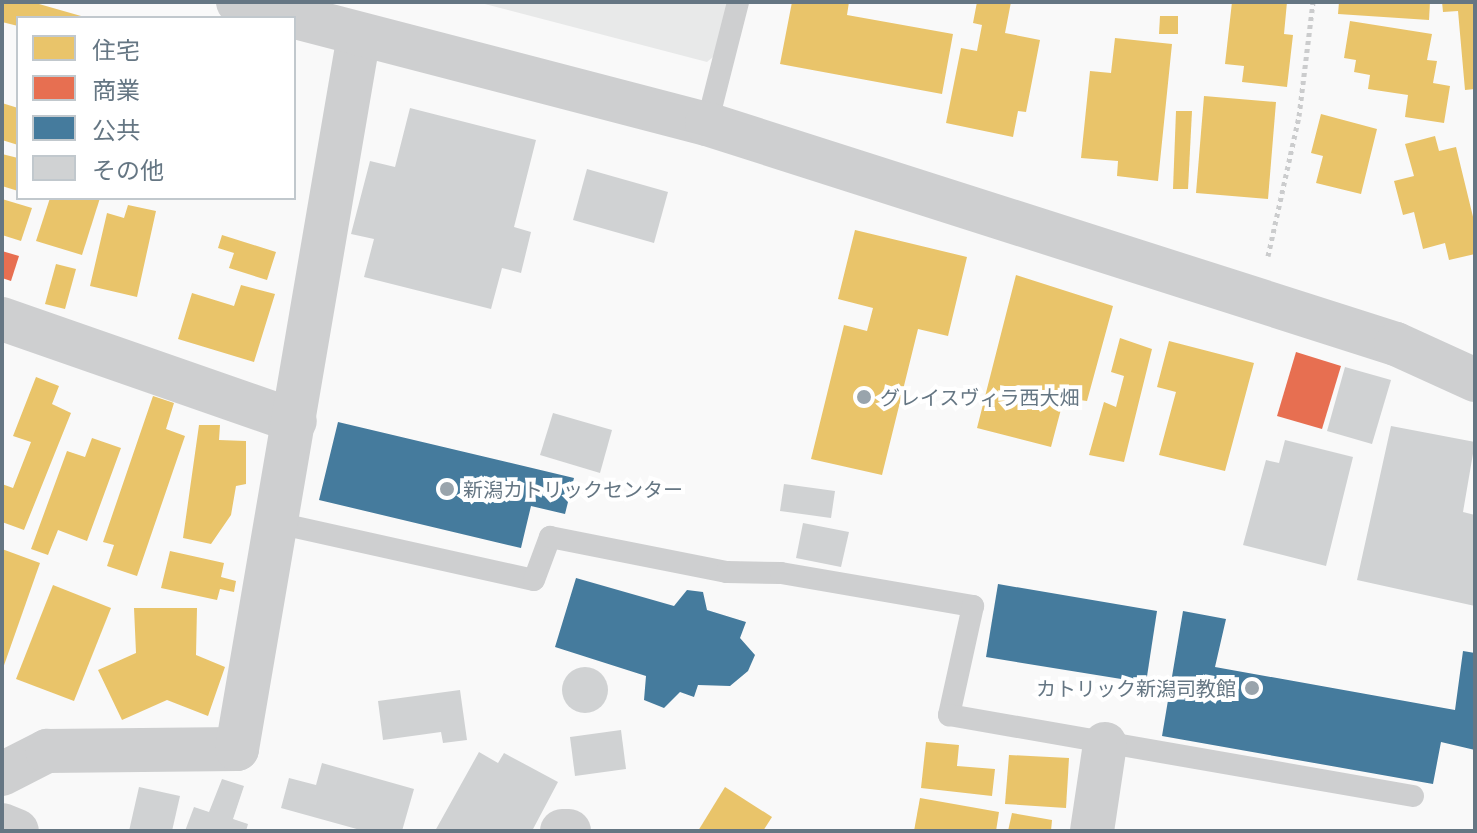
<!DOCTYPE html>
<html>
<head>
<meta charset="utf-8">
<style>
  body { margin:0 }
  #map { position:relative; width:1477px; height:833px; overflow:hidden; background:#f9f9f9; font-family:"Golos Text","Noto Sans JP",sans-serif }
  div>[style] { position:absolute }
  .built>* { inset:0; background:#e8e9e9 }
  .homes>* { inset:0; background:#e9c46a }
  .shops>* { inset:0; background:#e76f51 }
  .public>* { inset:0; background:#457b9d }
  .building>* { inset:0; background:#d0d2d3 }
  .round { border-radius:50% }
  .path>* { height:5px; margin-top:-2.5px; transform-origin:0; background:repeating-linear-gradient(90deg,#cbcccd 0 4px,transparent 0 8px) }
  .service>* { height:22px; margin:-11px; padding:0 11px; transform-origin:11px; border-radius:11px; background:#cecfd0 }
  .minor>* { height:44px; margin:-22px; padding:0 22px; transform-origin:22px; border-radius:22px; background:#cecfd0 }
  .tertiary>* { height:44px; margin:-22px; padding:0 22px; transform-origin:22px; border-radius:22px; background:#cecfd0 }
  .dots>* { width:22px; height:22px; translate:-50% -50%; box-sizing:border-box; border:4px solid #fff; border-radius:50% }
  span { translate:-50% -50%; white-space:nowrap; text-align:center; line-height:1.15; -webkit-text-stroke:8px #fff; paint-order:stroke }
  .poi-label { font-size:20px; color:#657683 }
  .left { translate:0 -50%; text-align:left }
  .right { translate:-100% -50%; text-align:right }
  .frame { position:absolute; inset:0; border:4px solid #657683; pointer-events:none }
  .legend { position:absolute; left:16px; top:16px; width:280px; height:184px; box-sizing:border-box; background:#fff; border:2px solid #c1c8cd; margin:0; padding:10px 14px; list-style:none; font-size:24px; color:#657683 }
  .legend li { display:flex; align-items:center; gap:16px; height:40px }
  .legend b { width:40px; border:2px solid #c1c8cd }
</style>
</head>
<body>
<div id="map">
  <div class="built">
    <i style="clip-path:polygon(477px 2px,732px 2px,725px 47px,707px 62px)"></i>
  </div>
  <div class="homes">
    <i style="clip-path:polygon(2px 2px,32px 2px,88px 18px,18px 18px,18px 26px,2px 22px)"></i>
    <i style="clip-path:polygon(792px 2px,849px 2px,847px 15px,953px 34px,942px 94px,780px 64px)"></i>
    <i style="clip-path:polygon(977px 2px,1011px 2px,1005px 33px,1040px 40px,1026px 112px,1018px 111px,1013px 137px,946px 123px,961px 48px,977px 51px,982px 25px,973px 23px)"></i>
    <i style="clip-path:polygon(1232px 2px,1287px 2px,1284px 34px,1293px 35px,1287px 87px,1242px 82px,1244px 66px,1225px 64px)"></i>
    <i style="clip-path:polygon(1339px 2px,1430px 2px,1429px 20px,1338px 14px)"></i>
    <i style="clip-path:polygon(1442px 2px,1475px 2px,1475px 89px,1465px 90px,1458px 11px,1443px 12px)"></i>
    <i style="clip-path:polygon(1160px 16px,1178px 16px,1178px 34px,1159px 34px)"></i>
    <i style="clip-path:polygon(1350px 21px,1432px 34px,1427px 60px,1437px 61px,1433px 83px,1450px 86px,1444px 123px,1405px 117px,1408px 95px,1368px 89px,1370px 75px,1354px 72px,1356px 60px,1344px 58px)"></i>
    <i style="clip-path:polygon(1115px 38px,1172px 44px,1158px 181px,1117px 176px,1118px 161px,1081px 158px,1090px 71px,1111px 73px)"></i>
    <i style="clip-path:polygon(1204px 96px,1276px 102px,1268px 199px,1196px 193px)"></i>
    <i style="clip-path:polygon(2px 103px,18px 108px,18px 145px,2px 140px)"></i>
    <i style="clip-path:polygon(1176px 111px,1192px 111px,1188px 189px,1173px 189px)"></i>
    <i style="clip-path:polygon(1321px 114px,1377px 129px,1361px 194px,1316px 183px,1323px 156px,1311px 153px)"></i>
    <i style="clip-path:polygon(1435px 136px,1439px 151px,1456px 147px,1475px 225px,1475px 254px,1449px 260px,1445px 243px,1423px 249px,1414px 212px,1403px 215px,1394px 181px,1414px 176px,1405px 144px)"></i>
    <i style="clip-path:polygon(2px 154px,18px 158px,18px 191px,2px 186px)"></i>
    <i style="clip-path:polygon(50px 198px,100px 198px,82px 255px,36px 241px)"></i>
    <i style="clip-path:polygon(2px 199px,32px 208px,21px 241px,2px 235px)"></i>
    <i style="clip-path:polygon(128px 205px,156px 211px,137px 297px,90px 286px,107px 213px,124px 218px)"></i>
    <i style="clip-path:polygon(855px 230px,967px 257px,948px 336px,918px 329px,882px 475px,811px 459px,844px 325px,867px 331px,873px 308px,838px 299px)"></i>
    <i style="clip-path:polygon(222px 235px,276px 252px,267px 280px,229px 268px,234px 253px,218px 248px)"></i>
    <i style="clip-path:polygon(56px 264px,76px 269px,65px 309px,45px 304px)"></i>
    <i style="clip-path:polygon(1016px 275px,1113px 306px,1087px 401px,1064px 398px,1051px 447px,977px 428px)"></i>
    <i style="clip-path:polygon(241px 285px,275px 294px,254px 362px,178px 339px,192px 293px,234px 306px)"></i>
    <i style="clip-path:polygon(1120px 338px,1152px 349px,1124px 462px,1089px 455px,1104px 402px,1116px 407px,1124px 376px,1111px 372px)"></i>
    <i style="clip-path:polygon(1169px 341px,1254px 363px,1225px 471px,1159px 455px,1176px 392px,1157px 387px)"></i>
    <i style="clip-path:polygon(36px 377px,59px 386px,52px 404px,71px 413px,24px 530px,2px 522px,2px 484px,13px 488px,31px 442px,13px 436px)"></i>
    <i style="clip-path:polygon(153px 396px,174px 403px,166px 429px,185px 436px,137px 576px,107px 566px,114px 545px,103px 542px)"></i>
    <i style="clip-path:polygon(199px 425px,220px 425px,219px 440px,246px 441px,246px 484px,236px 486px,231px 515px,211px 544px,183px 538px)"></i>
    <i style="clip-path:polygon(92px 438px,121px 448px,87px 541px,58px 530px,48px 555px,31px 549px,67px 451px,85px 457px)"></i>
    <i style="clip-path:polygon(2px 549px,40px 563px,2px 671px)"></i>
    <i style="clip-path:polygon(170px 551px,224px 563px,221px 577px,236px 581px,234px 592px,220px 589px,217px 600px,161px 588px)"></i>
    <i style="clip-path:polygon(53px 585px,111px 608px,74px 701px,16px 679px)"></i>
    <i style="clip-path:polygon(134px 608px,197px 608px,196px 655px,225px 667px,208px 716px,167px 700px,122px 720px,98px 670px,136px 653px)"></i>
    <i style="clip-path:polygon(926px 742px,959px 745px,957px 766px,995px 769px,992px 796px,921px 788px)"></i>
    <i style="clip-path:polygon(1009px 755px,1069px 758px,1066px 808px,1005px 804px)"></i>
    <i style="clip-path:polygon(725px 787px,772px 817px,763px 831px,698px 831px)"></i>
    <i style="clip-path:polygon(920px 798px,999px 812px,996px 831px,914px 831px)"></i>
    <i style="clip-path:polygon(1012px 813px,1052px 820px,1051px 831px,1008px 831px)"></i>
  </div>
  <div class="shops">
    <i style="clip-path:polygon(2px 251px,19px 256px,11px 281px,2px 278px)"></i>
    <i style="clip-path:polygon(1296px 352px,1341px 366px,1322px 429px,1277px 416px)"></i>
  </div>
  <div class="public">
    <i style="clip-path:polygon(338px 422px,574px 478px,565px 514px,531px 506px,521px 548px,319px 500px)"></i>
    <i style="clip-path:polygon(576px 578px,674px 606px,687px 590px,703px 592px,707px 610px,746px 622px,740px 638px,755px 655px,748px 671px,730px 686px,698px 685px,694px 697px,680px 692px,664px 708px,644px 700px,646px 676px,555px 647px)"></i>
    <i style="clip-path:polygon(998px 584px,1157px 611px,1146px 683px,986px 657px)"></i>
    <i style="clip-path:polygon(1183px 611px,1226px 619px,1215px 667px,1455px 710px,1463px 651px,1475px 653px,1475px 750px,1441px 742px,1433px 784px,1162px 736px)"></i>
  </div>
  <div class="building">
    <i style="clip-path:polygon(410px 108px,536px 140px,514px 227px,531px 232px,521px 273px,502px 268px,491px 309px,364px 277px,374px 239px,351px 234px,370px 161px,395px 167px)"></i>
    <i style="clip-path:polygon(587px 169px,668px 192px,654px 243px,573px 220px)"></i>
    <i style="clip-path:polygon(1345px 367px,1391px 380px,1372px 444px,1327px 431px)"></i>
    <i style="clip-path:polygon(553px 413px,612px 430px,600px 473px,540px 455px)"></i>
    <i style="clip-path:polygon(1391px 426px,1475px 442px,1463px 512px,1475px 515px,1475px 606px,1357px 580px)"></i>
    <i style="clip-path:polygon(1285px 440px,1353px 457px,1326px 566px,1243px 545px,1266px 460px,1279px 463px)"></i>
    <i style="clip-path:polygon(784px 484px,835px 491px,831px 518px,780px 511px)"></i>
    <i style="clip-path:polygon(803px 523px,849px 532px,841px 567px,796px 558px)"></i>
    <i class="round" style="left:562px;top:667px;width:46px;height:46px"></i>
    <i style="clip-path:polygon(460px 690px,467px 740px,443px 743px,441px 732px,383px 740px,378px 701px)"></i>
    <i style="clip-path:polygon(621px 730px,626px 769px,575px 776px,570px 737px)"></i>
    <i style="clip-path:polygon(479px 752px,498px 763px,504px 753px,558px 782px,532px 831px,435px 831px)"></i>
    <i style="clip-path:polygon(322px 763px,414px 789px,402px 831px,364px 831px,281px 808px,289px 778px,316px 785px)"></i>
    <i style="clip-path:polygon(222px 779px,244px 786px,233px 819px,248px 824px,246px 831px,185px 831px,194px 807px,209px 812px)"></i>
    <i style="clip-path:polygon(139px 787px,180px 796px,172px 831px,129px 831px)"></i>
  </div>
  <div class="path">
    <i style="left:1268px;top:256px;width:143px;rotate:-77.5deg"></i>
    <i style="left:1299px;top:116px;width:115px;rotate:-83deg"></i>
  </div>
  <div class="service">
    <i style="left:707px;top:124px;width:126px;rotate:-75.7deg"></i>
    <i style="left:277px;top:523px;width:263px;rotate:12.5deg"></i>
    <i style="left:534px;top:580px;width:46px;rotate:-69.6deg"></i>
    <i style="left:550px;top:537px;width:180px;rotate:11.2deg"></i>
    <i style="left:727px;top:572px;width:54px;rotate:1.1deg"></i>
    <i style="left:781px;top:573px;width:195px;rotate:9.8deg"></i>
    <i style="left:973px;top:606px;width:112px;rotate:102.4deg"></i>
    <i style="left:949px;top:715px;width:471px;rotate:9.9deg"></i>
  </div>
  <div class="minor">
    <i style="left:2px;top:319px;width:310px;rotate:19.2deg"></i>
    <i style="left:2px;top:774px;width:51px;rotate:-27.1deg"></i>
    <i style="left:47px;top:751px;width:190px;rotate:-0.6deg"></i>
    <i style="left:237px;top:749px;width:724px;rotate:-80.3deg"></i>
    <i style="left:2px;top:825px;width:16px;rotate:22deg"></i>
    <i style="left:562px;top:831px;width:7px"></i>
    <i style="left:1092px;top:831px;width:88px;rotate:-81.5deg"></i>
  </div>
  <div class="tertiary">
    <i style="left:238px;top:2px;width:485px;rotate:14.6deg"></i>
    <i style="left:707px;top:124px;width:723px;rotate:17.71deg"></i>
    <i style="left:1396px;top:344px;width:87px;rotate:24.5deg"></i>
  </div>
  <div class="dots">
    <i style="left:864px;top:397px;background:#99a4ac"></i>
    <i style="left:447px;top:489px;background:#99a4ac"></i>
    <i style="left:1252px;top:688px;background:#99a4ac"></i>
  </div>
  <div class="poi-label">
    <span class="left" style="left:880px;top:397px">グレイスヴィラ西大畑</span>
    <span class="left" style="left:463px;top:489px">新潟カトリックセンター</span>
    <span class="right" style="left:1236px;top:688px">カトリック新潟司教館</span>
  </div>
  <div class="frame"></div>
  <ul class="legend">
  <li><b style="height:22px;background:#e9c46a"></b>住宅</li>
  <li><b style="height:22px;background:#e76f51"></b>商業</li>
  <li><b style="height:22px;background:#457b9d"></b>公共</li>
  <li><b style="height:22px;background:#d0d2d3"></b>その他</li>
  </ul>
</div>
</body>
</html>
